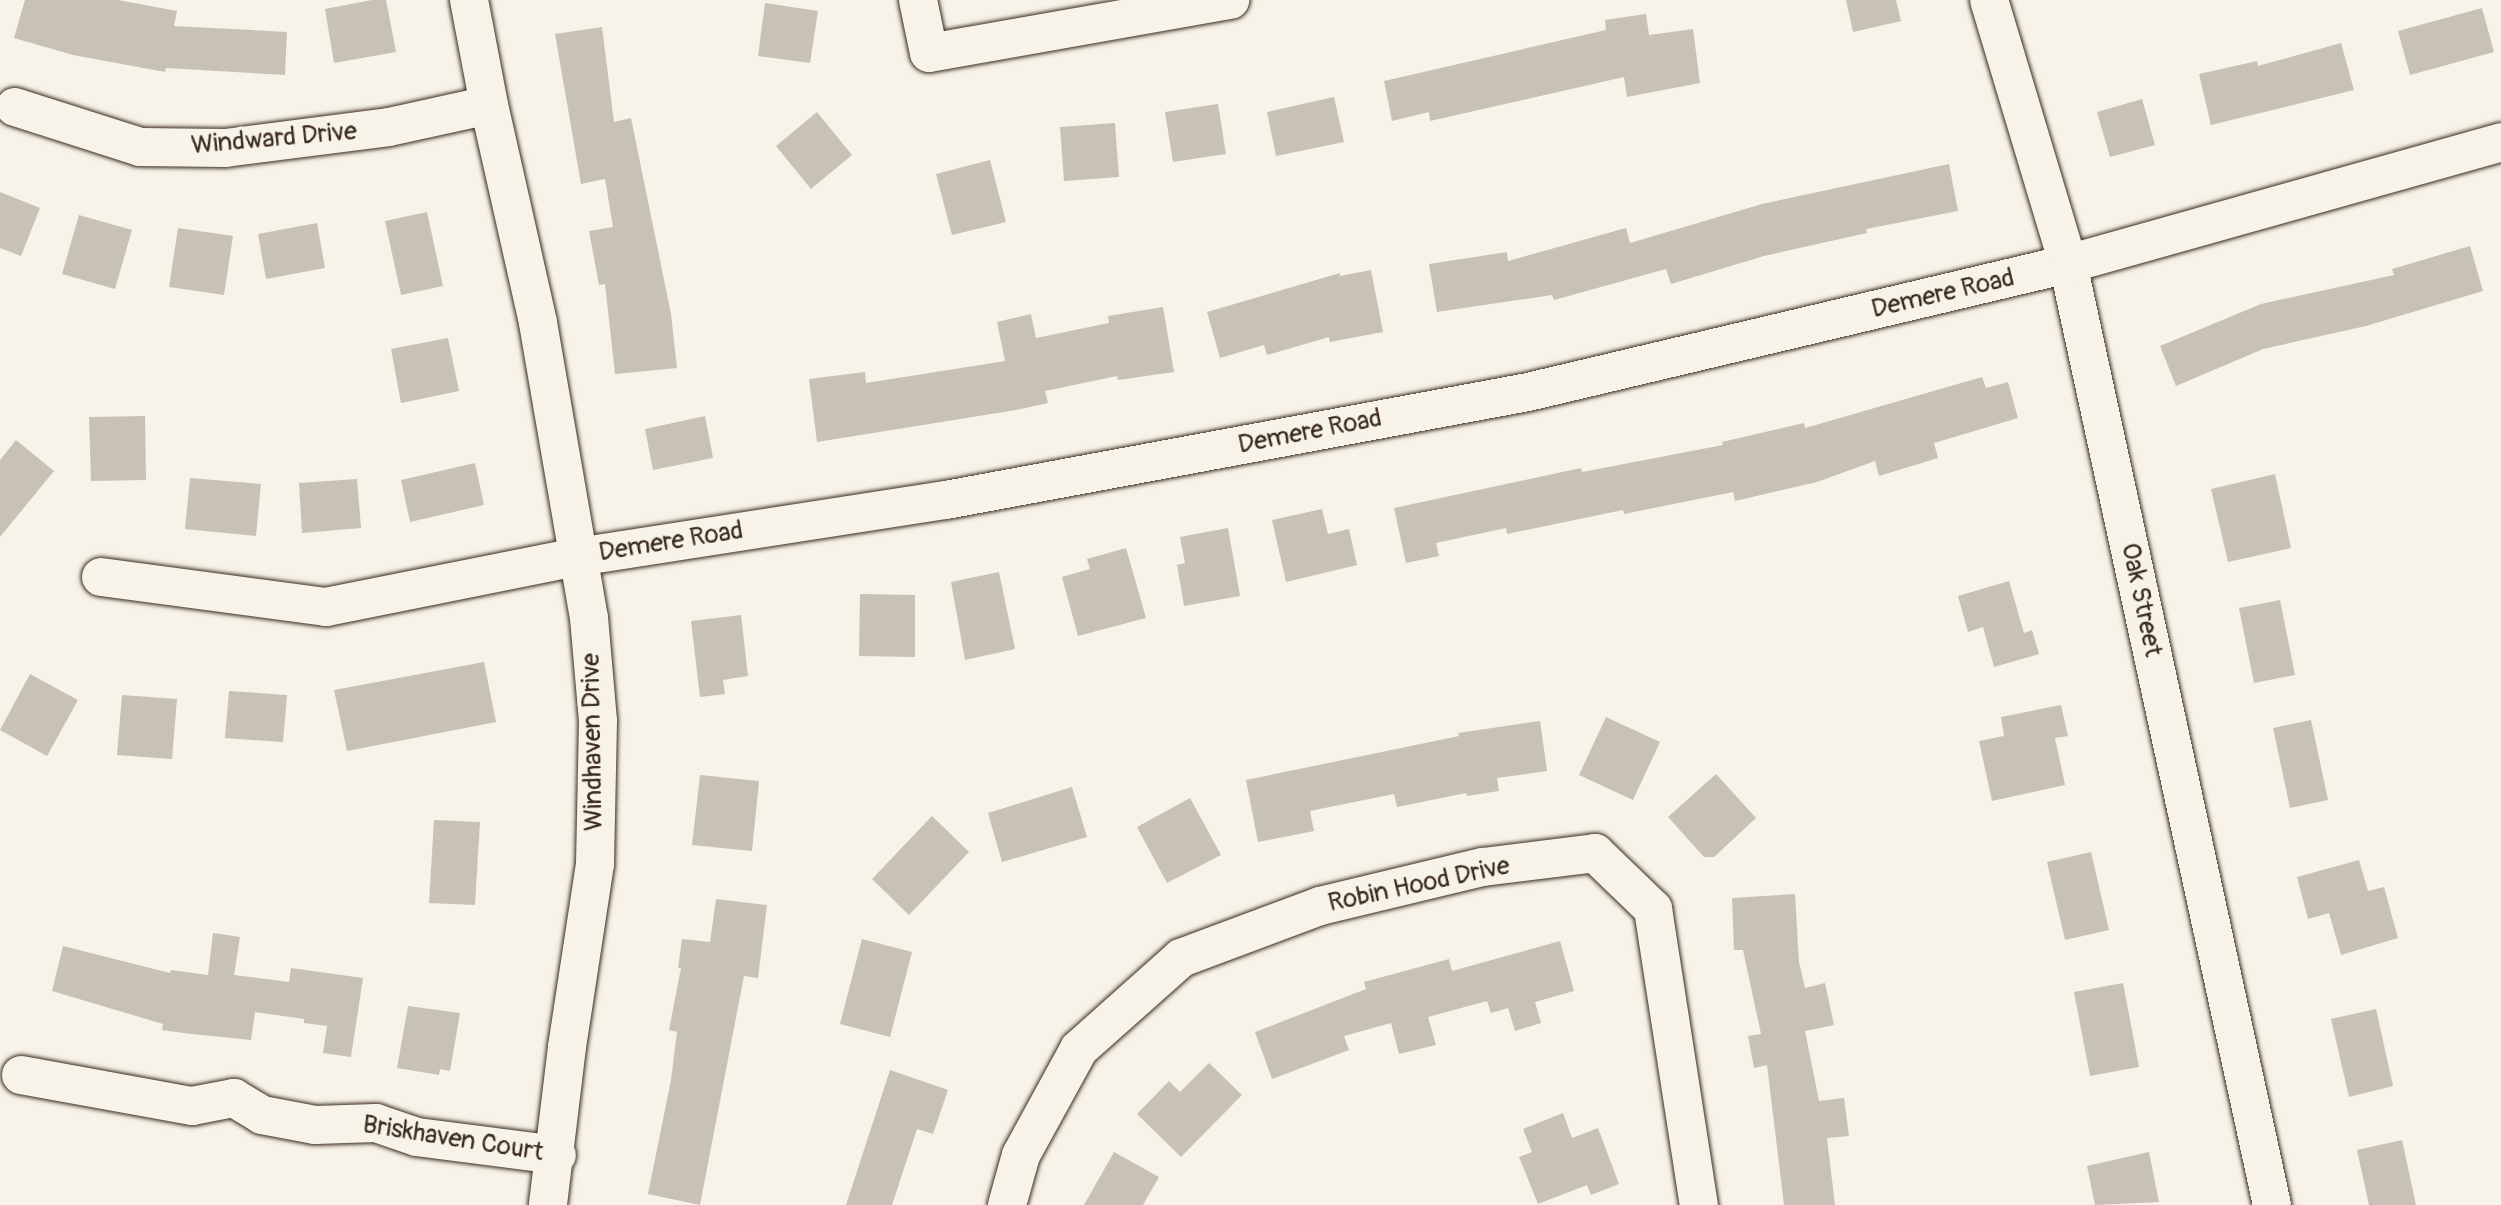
<!DOCTYPE html>
<html>
<head>
<meta charset="utf-8">
<style>
  body { margin:0 }
  #map { position:relative; width:2501px; height:1205px; overflow:hidden; background:#f7f3e8; font-family:Pangolin,sans-serif }
  div>[style] { position:absolute }
  .building>* { inset:0; background:#c8c1b6 }
  .roads { filter:drop-shadow(0 0 2px #3b2a1e) drop-shadow(0 0 2px #3b2a1e) }
  .minor>* { height:38px; margin:-19px; padding:0 19px; transform-origin:19px; border-radius:19px; background:#f7f3e8 }
  span { translate:-50% -50%; white-space:nowrap; text-align:center; line-height:1.15; -webkit-text-stroke:7px #f7f3e8; paint-order:stroke }
  .street-label { font-size:26px; color:#3b2a1e }
</style>
</head>
<body>
<div id="map">
  <div class="building">
    <i style="clip-path:polygon(25px 0,118px 0,177px 11px,174px 26px,287px 32px,285px 75px,166px 68px,165px 72px,73px 55px,14px 38px)"></i>
    <i style="clip-path:polygon(372px 0,386px 0,396px 52px,334px 63px,325px 9px)"></i>
    <i style="clip-path:polygon(1846px 0,1896px 0,1901px 21px,1853px 32px)"></i>
    <i style="clip-path:polygon(765px 3px,818px 11px,810px 63px,758px 56px)"></i>
    <i style="clip-path:polygon(2482px 8px,2494px 52px,2410px 75px,2398px 31px)"></i>
    <i style="clip-path:polygon(1646px 14px,1649px 35px,1693px 29px,1700px 83px,1627px 97px,1624px 77px,1430px 121px,1429px 112px,1392px 121px,1384px 81px,1606px 30px,1605px 20px)"></i>
    <i style="clip-path:polygon(602px 27px,614px 122px,631px 118px,671px 314px,677px 368px,615px 374px,605px 284px,599px 285px,589px 231px,613px 227px,605px 179px,581px 184px,555px 34px)"></i>
    <i style="clip-path:polygon(2341px 43px,2354px 90px,2211px 125px,2199px 74px,2257px 61px,2258px 66px)"></i>
    <i style="clip-path:polygon(1334px 97px,1344px 142px,1276px 156px,1267px 112px)"></i>
    <i style="clip-path:polygon(2142px 99px,2155px 145px,2110px 157px,2097px 112px)"></i>
    <i style="clip-path:polygon(1218px 104px,1226px 154px,1173px 162px,1165px 112px)"></i>
    <i style="clip-path:polygon(817px 112px,852px 155px,811px 189px,776px 146px)"></i>
    <i style="clip-path:polygon(1115px 123px,1119px 177px,1064px 181px,1060px 127px)"></i>
    <i style="clip-path:polygon(990px 160px,1006px 222px,952px 235px,936px 174px)"></i>
    <i style="clip-path:polygon(1949px 164px,1958px 211px,1866px 229px,1867px 233px,1764px 256px,1671px 284px,1666px 269px,1554px 300px,1552px 295px,1437px 312px,1429px 264px,1507px 252px,1508px 261px,1626px 228px,1630px 243px,1762px 204px)"></i>
    <i style="clip-path:polygon(0 192px,40px 208px,21px 256px,0 248px)"></i>
    <i style="clip-path:polygon(427px 212px,443px 286px,401px 295px,385px 221px)"></i>
    <i style="clip-path:polygon(79px 215px,132px 230px,115px 289px,62px 274px)"></i>
    <i style="clip-path:polygon(317px 223px,325px 268px,266px 279px,258px 234px)"></i>
    <i style="clip-path:polygon(178px 228px,233px 236px,224px 295px,169px 287px)"></i>
    <i style="clip-path:polygon(2470px 246px,2483px 291px,2366px 326px,2263px 349px,2176px 386px,2160px 346px,2261px 304px,2394px 275px,2392px 269px)"></i>
    <i style="clip-path:polygon(1371px 270px,1383px 332px,1330px 342px,1329px 337px,1267px 355px,1264px 345px,1220px 358px,1207px 312px,1340px 273px,1340px 276px)"></i>
    <i style="clip-path:polygon(1163px 307px,1174px 372px,1118px 380px,1117px 376px,1045px 391px,1048px 403px,1016px 410px,817px 442px,809px 379px,865px 372px,866px 383px,1005px 361px,997px 322px,1031px 314px,1036px 338px,1109px 323px,1108px 316px)"></i>
    <i style="clip-path:polygon(448px 338px,459px 391px,401px 403px,391px 349px)"></i>
    <i style="clip-path:polygon(1982px 377px,1986px 388px,2008px 382px,2018px 418px,1934px 443px,1938px 458px,1879px 476px,1875px 461px,1817px 482px,1735px 501px,1733px 492px,1624px 514px,1623px 510px,1507px 534px,1506px 528px,1436px 543px,1439px 556px,1406px 563px,1394px 508px,1581px 468px,1582px 472px,1723px 445px,1722px 442px,1804px 423px,1805px 428px)"></i>
    <i style="clip-path:polygon(145px 416px,146px 480px,91px 481px,89px 417px)"></i>
    <i style="clip-path:polygon(705px 416px,713px 458px,653px 470px,645px 429px)"></i>
    <i style="clip-path:polygon(16px 440px,54px 471px,0 537px,0 460px)"></i>
    <i style="clip-path:polygon(475px 463px,484px 505px,410px 522px,401px 480px)"></i>
    <i style="clip-path:polygon(2275px 474px,2291px 548px,2228px 562px,2211px 489px)"></i>
    <i style="clip-path:polygon(190px 478px,261px 484px,256px 536px,185px 529px)"></i>
    <i style="clip-path:polygon(357px 479px,361px 528px,302px 533px,299px 483px)"></i>
    <i style="clip-path:polygon(1322px 509px,1328px 534px,1349px 529px,1357px 565px,1286px 582px,1272px 520px)"></i>
    <i style="clip-path:polygon(1228px 528px,1240px 596px,1184px 606px,1177px 565px,1185px 563px,1180px 537px)"></i>
    <i style="clip-path:polygon(1126px 548px,1146px 618px,1078px 636px,1062px 577px,1090px 569px,1087px 559px)"></i>
    <i style="clip-path:polygon(999px 572px,1015px 649px,965px 660px,951px 582px)"></i>
    <i style="clip-path:polygon(2009px 581px,2024px 633px,2032px 630px,2039px 654px,1994px 667px,1983px 627px,1968px 632px,1958px 596px)"></i>
    <i style="clip-path:polygon(860px 594px,915px 595px,915px 657px,859px 656px)"></i>
    <i style="clip-path:polygon(2280px 600px,2295px 675px,2254px 683px,2239px 608px)"></i>
    <i style="clip-path:polygon(741px 615px,748px 676px,723px 680px,725px 694px,700px 697px,691px 621px)"></i>
    <i style="clip-path:polygon(484px 662px,496px 722px,347px 751px,334px 690px)"></i>
    <i style="clip-path:polygon(30px 674px,78px 700px,47px 756px,0 730px)"></i>
    <i style="clip-path:polygon(229px 691px,287px 695px,283px 742px,225px 738px)"></i>
    <i style="clip-path:polygon(122px 695px,177px 699px,172px 759px,117px 755px)"></i>
    <i style="clip-path:polygon(2061px 705px,2068px 736px,2055px 738px,2065px 785px,1992px 801px,1979px 741px,2004px 736px,2001px 717px)"></i>
    <i style="clip-path:polygon(1606px 717px,1660px 742px,1633px 800px,1579px 775px)"></i>
    <i style="clip-path:polygon(2311px 720px,2328px 800px,2290px 808px,2273px 728px)"></i>
    <i style="clip-path:polygon(1540px 721px,1547px 771px,1497px 778px,1499px 791px,1467px 796px,1466px 793px,1397px 807px,1394px 794px,1310px 811px,1314px 831px,1258px 842px,1246px 780px,1459px 736px,1458px 733px)"></i>
    <i style="clip-path:polygon(1716px 774px,1756px 818px,1714px 857px,1704px 857px,1668px 817px)"></i>
    <i style="clip-path:polygon(700px 775px,759px 781px,752px 851px,692px 845px)"></i>
    <i style="clip-path:polygon(1072px 787px,1087px 837px,1002px 862px,988px 813px)"></i>
    <i style="clip-path:polygon(1190px 798px,1221px 855px,1167px 883px,1137px 827px)"></i>
    <i style="clip-path:polygon(932px 816px,969px 852px,909px 915px,872px 879px)"></i>
    <i style="clip-path:polygon(434px 820px,480px 822px,475px 905px,429px 903px)"></i>
    <i style="clip-path:polygon(2091px 852px,2109px 930px,2065px 940px,2047px 862px)"></i>
    <i style="clip-path:polygon(2359px 860px,2368px 891px,2384px 887px,2398px 938px,2341px 955px,2329px 913px,2308px 919px,2297px 877px)"></i>
    <i style="clip-path:polygon(1795px 894px,1799px 962px,1805px 988px,1825px 983px,1834px 1025px,1805px 1031px,1819px 1101px,1844px 1098px,1849px 1136px,1827px 1138px,1835px 1205px,1784px 1205px,1767px 1065px,1754px 1068px,1748px 1036px,1761px 1034px,1743px 950px,1734px 950px,1732px 898px)"></i>
    <i style="clip-path:polygon(716px 899px,767px 905px,758px 978px,744px 976px,700px 1205px,648px 1194px,671px 1080px,677px 1032px,669px 1030px,681px 968px,678px 968px,682px 939px,710px 942px)"></i>
    <i style="clip-path:polygon(213px 933px,240px 937px,234px 975px,289px 982px,291px 968px,363px 978px,351px 1057px,323px 1053px,327px 1026px,304px 1023px,304px 1019px,255px 1012px,251px 1040px,191px 1034px,162px 1030px,163px 1024px,52px 991px,63px 946px,170px 973px,171px 970px,208px 975px)"></i>
    <i style="clip-path:polygon(862px 939px,912px 952px,890px 1037px,840px 1024px)"></i>
    <i style="clip-path:polygon(1560px 941px,1574px 991px,1535px 1002px,1541px 1023px,1515px 1031px,1508px 1008px,1491px 1013px,1487px 1001px,1428px 1017px,1436px 1045px,1399px 1054px,1391px 1023px,1344px 1036px,1349px 1050px,1272px 1079px,1255px 1032px,1366px 989px,1364px 982px,1449px 959px,1452px 971px)"></i>
    <i style="clip-path:polygon(2123px 983px,2139px 1067px,2090px 1076px,2074px 992px)"></i>
    <i style="clip-path:polygon(408px 1006px,460px 1013px,450px 1071px,440px 1069px,439px 1075px,397px 1068px)"></i>
    <i style="clip-path:polygon(2376px 1009px,2393px 1086px,2349px 1097px,2331px 1019px)"></i>
    <i style="clip-path:polygon(1209px 1063px,1242px 1095px,1181px 1157px,1137px 1114px,1169px 1081px,1180px 1092px)"></i>
    <i style="clip-path:polygon(890px 1070px,948px 1090px,933px 1134px,917px 1129px,892px 1205px,846px 1205px)"></i>
    <i style="clip-path:polygon(1563px 1113px,1572px 1138px,1598px 1128px,1619px 1184px,1591px 1195px,1587px 1185px,1538px 1204px,1519px 1157px,1532px 1152px,1523px 1129px)"></i>
    <i style="clip-path:polygon(2402px 1140px,2416px 1205px,2369px 1205px,2357px 1150px)"></i>
    <i style="clip-path:polygon(1114px 1152px,1159px 1177px,1143px 1205px,1084px 1205px)"></i>
    <i style="clip-path:polygon(2149px 1152px,2159px 1202px,2095px 1205px,2087px 1166px)"></i>
  </div>
  <div class="roads">
    <div class="minor">
      <i style="left:469px;top:0;width:107px;rotate:79.2deg"></i>
      <i style="left:489px;top:105px;width:223px;rotate:77.3deg"></i>
      <i style="left:538px;top:323px;width:299px;rotate:80.2deg"></i>
      <i style="left:589px;top:618px;width:103px;rotate:85deg"></i>
      <i style="left:598px;top:721px;width:143px;rotate:91.2deg"></i>
      <i style="left:595px;top:864px;width:185px;rotate:98.7deg"></i>
      <i style="left:567px;top:1047px;width:159px;rotate:96.9deg"></i>
      <i style="left:918px;top:0;width:54px;rotate:78.3deg"></i>
      <i style="left:929px;top:53px;width:306px;rotate:-10deg"></i>
      <i style="left:1989px;top:0;width:276px;rotate:73.3deg"></i>
      <i style="left:2068px;top:264px;width:963px;rotate:77.77deg"></i>
      <i style="left:15px;top:107px;width:131px;rotate:17.7deg"></i>
      <i style="left:140px;top:147px;width:85px;rotate:0.7deg"></i>
      <i style="left:225px;top:148px;width:165px;rotate:-7.3deg"></i>
      <i style="left:389px;top:127px;width:102px;rotate:-12.4deg"></i>
      <i style="left:101px;top:577px;width:227px;rotate:7.6deg"></i>
      <i style="left:326px;top:607px;width:256px;rotate:-11.3deg"></i>
      <i style="left:577px;top:557px;width:373px;rotate:-8.8deg"></i>
      <i style="left:946px;top:500px;width:592px;rotate:-10.51deg"></i>
      <i style="left:1528px;top:392px;width:555px;rotate:-13.34deg"></i>
      <i style="left:2068px;top:264px;width:450px;rotate:-15.7deg"></i>
      <i style="left:21px;top:1075px;width:174px;rotate:10.3deg"></i>
      <i style="left:192px;top:1106px;width:43px;rotate:-10.8deg"></i>
      <i style="left:234px;top:1098px;width:33px;rotate:31deg"></i>
      <i style="left:262px;top:1115px;width:54px;rotate:10.7deg"></i>
      <i style="left:315px;top:1125px;width:61px;rotate:-1.9deg"></i>
      <i style="left:376px;top:1123px;width:43px;rotate:18.9deg"></i>
      <i style="left:417px;top:1137px;width:141px;rotate:7.3deg"></i>
      <i style="left:1007px;top:1205px;width:52px;rotate:-74.4deg"></i>
      <i style="left:1021px;top:1155px;width:121px;rotate:-61.3deg"></i>
      <i style="left:1079px;top:1049px;width:137px;rotate:-41.7deg"></i>
      <i style="left:1181px;top:958px;width:148px;rotate:-20.5deg"></i>
      <i style="left:1320px;top:906px;width:168px;rotate:-13.5deg"></i>
      <i style="left:1483px;top:867px;width:113px;rotate:-7.1deg"></i>
      <i style="left:1595px;top:853px;width:81px;rotate:44deg"></i>
      <i style="left:1653px;top:909px;width:300px;rotate:81.2deg"></i>
    </div>
  </div>
  <div class="street-label">
    <span style="left:274px;top:139px;rotate:-5deg">Windward Drive</span>
    <span style="left:1943px;top:294px;rotate:-13deg">Demere Road</span>
    <span style="left:1310px;top:432px;rotate:-11deg">Demere Road</span>
    <span style="left:671px;top:542px;rotate:-9deg">Demere Road</span>
    <span style="left:2141px;top:600px;rotate:78deg">Oak Street</span>
    <span style="left:593px;top:742px;rotate:-91deg">Windhaven Drive</span>
    <span style="left:1419px;top:885px;rotate:-12deg">Robin Hood Drive</span>
    <span style="left:453px;top:1139px;rotate:9deg">Briskhaven Court</span>
  </div>
</div>
</body>
</html>
